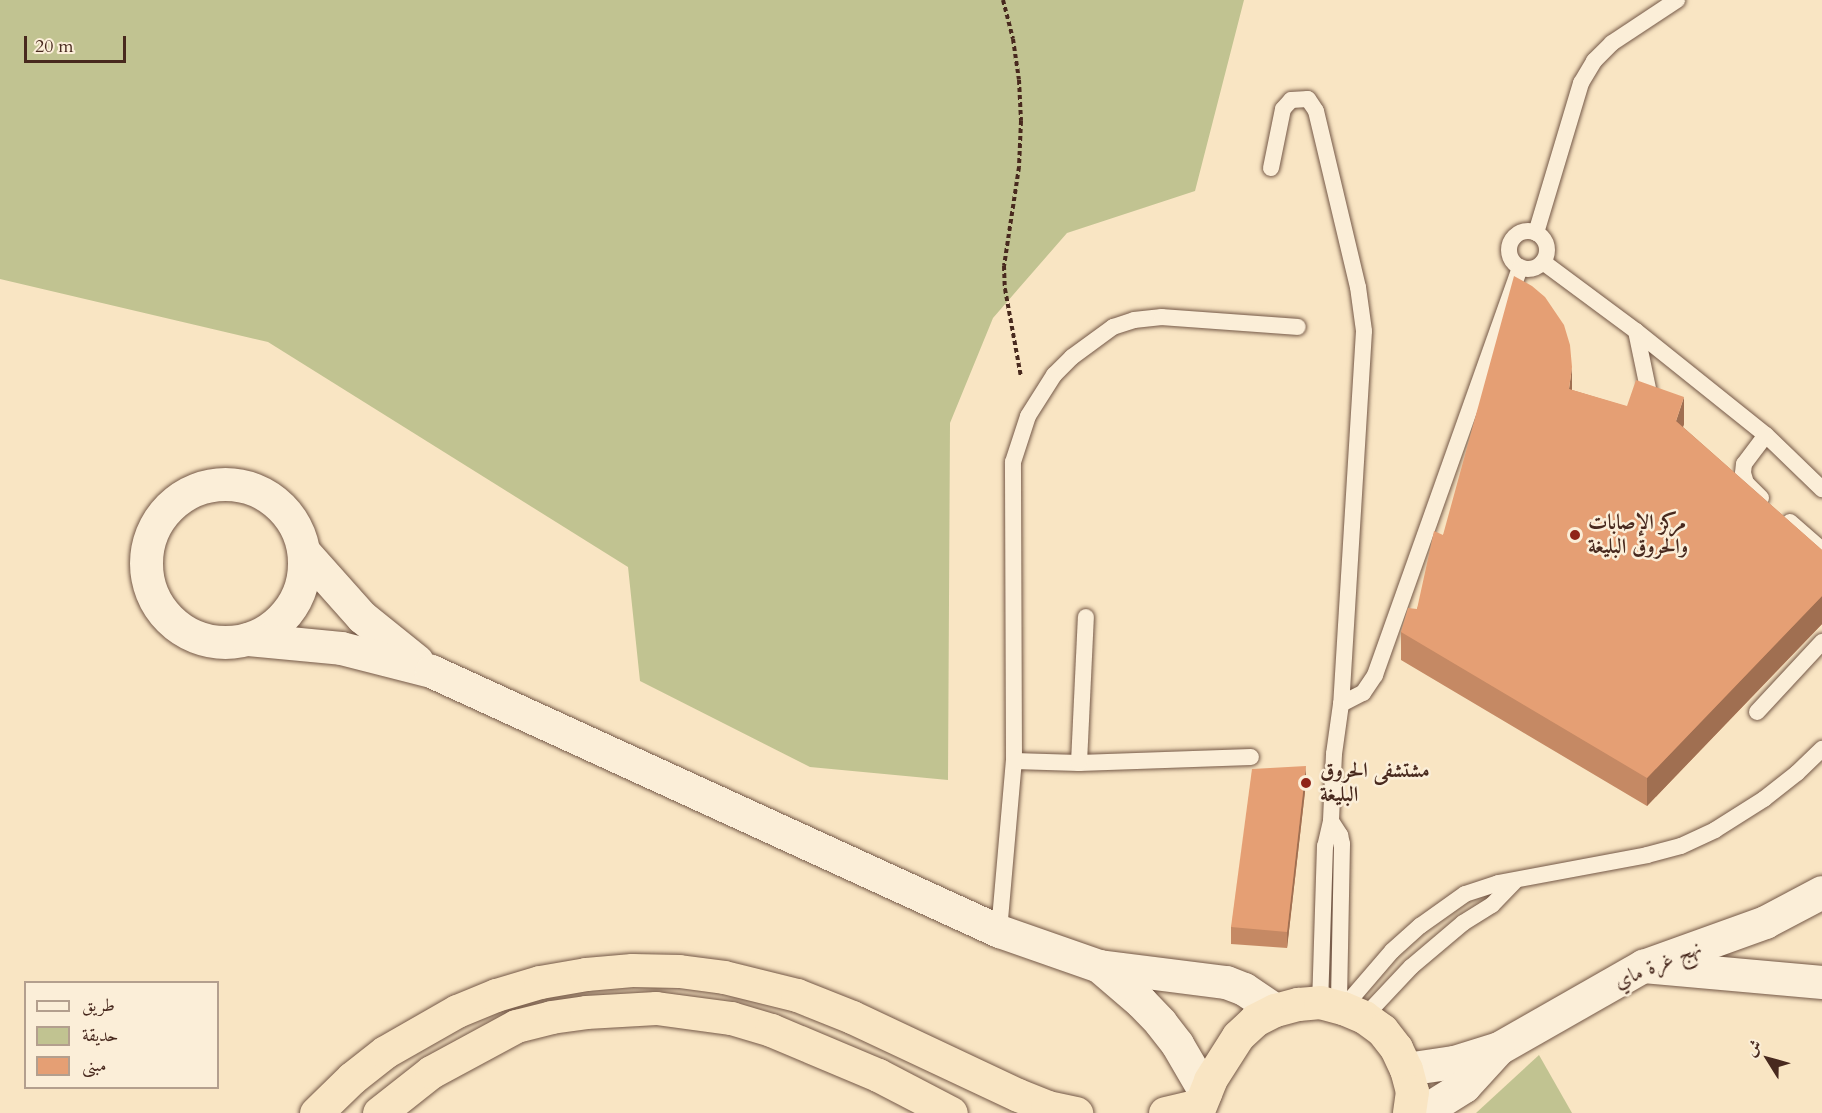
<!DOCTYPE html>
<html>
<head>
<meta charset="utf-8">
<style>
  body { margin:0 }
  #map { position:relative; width:1822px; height:1113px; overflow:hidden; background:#f9e5c3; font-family:Cardo,Amiri,serif }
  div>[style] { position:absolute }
  .green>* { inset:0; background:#c1c391 }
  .path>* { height:4px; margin-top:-2px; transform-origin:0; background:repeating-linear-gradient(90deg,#48291e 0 4.5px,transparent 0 7.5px) }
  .roads { filter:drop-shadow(0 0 2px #745847) drop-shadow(0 0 2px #745847) }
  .service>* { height:16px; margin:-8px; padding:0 8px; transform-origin:8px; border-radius:8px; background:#fbeed8 }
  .service>.ring { margin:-8px; padding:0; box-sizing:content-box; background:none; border:16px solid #fbeed8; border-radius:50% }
  .minor>* { height:33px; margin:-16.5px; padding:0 16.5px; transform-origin:16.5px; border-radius:16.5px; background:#fbeed8 }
  .minor>.ring { margin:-16.5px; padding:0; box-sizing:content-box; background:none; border:33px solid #fbeed8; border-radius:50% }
  .tertiary>* { height:33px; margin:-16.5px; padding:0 16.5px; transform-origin:16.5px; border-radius:16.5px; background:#fbeed8 }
  .trunk>* { height:33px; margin:-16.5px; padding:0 16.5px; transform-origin:16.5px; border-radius:16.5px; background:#f9e5c3 }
  .wall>* { inset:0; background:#c58964 }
  .shaded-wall>* { inset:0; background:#a06f51 }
  .building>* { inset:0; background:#e59f74 }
  .dots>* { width:16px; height:16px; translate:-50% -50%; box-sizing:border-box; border:3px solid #fbeed8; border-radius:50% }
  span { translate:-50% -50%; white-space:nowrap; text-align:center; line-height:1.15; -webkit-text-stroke:5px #fbeed8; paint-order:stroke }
  .poi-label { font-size:21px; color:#48291e; font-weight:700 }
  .left { translate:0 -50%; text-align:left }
  .street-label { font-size:21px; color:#48291e }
  .legend { position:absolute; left:24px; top:981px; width:195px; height:108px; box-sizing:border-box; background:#fbeed8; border:2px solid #b39f8e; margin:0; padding:8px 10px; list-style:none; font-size:18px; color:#48291e }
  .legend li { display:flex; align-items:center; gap:12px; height:30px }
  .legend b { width:30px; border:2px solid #b39f8e }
  .north { position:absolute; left:1738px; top:1029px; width:60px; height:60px; -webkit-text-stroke:4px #fbeed8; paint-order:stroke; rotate:307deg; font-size:16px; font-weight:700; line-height:24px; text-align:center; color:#48291e }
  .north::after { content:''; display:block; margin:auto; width:21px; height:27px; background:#48291e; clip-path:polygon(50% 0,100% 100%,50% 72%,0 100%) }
  .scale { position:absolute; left:24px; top:36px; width:102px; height:27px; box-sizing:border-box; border:3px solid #48291e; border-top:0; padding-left:8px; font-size:18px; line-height:21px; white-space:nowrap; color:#48291e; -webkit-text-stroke:4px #fbeed8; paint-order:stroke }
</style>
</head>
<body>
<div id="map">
  <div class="green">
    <i style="clip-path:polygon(0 0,1244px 0,1195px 191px,1067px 233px,993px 318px,950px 423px,948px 780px,810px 767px,640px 681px,628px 567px,268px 342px,0 279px)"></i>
    <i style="clip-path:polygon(1539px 1055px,1572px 1113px,1476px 1113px)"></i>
  </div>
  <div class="path">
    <i style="left:1003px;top:0;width:40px;rotate:75.6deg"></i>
    <i style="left:1013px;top:39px;width:41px;rotate:81.7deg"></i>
    <i style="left:1019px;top:80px;width:41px;rotate:87.2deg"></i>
    <i style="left:1021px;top:121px;width:46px;rotate:92.5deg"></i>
    <i style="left:1019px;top:167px;width:100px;rotate:98.6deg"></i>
    <i style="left:1004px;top:266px;width:23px;rotate:88deg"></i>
    <i style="left:1005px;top:289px;width:89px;rotate:79.7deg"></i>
  </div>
  <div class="roads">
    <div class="service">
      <i style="left:1271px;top:168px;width:60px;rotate:-78.5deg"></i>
      <i style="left:1283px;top:109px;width:12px;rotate:-48deg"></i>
      <i style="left:1291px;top:100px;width:17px;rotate:-3deg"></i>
      <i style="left:1308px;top:99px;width:14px;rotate:56deg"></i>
      <i style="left:1316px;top:111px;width:181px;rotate:76.6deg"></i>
      <i style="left:1358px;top:287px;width:44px;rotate:82.2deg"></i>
      <i style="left:1364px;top:331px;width:374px;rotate:93.5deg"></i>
      <i style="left:1341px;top:704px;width:50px;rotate:98deg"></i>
      <i style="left:1334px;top:754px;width:67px;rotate:92.6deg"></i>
      <i style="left:1331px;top:821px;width:26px;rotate:103deg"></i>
      <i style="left:1325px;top:846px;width:156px;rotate:91.8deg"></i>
      <i class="ring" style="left:1509px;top:231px;width:22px;height:22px"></i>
      <i style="left:1536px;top:233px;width:157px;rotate:-73.3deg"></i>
      <i style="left:1581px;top:83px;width:26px;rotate:-59deg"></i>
      <i style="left:1594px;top:61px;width:25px;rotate:-45deg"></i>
      <i style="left:1612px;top:43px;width:78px;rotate:-33.5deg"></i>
      <i style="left:1543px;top:262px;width:116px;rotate:36.6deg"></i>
      <i style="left:1636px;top:331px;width:166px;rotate:38.7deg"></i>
      <i style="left:1766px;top:435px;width:78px;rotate:44deg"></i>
      <i style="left:1636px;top:331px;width:68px;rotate:78.2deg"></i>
      <i style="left:1761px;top:498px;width:21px;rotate:-135deg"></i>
      <i style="left:1746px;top:483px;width:10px;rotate:-107deg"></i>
      <i style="left:1743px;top:473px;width:9px;rotate:-84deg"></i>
      <i style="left:1744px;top:464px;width:36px;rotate:-53deg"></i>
      <i style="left:1790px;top:522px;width:43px;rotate:41.2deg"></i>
      <i style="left:1341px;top:704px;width:25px;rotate:-27deg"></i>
      <i style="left:1363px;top:693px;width:22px;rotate:-56deg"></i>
      <i style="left:1375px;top:675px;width:433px;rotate:-70.4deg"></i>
      <i style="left:1757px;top:712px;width:96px;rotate:-47.1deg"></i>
      <i style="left:1014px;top:761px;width:65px;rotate:1.8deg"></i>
      <i style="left:1079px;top:763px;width:172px;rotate:-2deg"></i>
      <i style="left:1079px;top:763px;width:146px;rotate:-87.3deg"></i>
      <i style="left:1331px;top:821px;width:17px;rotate:57deg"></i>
      <i style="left:1340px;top:835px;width:9px;rotate:77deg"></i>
      <i style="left:1342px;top:844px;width:162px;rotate:91.1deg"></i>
      <i style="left:999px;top:931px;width:171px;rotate:-85deg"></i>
      <i style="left:1014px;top:761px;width:299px;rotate:-90.2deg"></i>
      <i style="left:1013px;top:462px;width:48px;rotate:-71.9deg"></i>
      <i style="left:1028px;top:416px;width:49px;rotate:-57.6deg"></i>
      <i style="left:1054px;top:375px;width:25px;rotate:-45deg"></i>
      <i style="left:1072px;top:357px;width:51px;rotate:-36.2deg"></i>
      <i style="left:1113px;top:327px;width:22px;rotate:-18deg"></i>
      <i style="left:1134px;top:320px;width:28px;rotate:-6deg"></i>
      <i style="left:1162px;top:317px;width:136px;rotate:4.2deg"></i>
      <i style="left:1343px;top:1008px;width:75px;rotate:-49.3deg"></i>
      <i style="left:1392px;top:951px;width:38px;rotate:-42deg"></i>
      <i style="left:1420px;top:926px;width:55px;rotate:-35.4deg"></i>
      <i style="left:1465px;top:894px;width:35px;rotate:-18deg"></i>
      <i style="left:1498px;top:883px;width:152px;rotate:-10.6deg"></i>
      <i style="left:1647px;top:855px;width:35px;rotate:-15deg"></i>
      <i style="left:1681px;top:846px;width:38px;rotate:-25deg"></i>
      <i style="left:1715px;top:830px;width:58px;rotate:-32.3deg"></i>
      <i style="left:1764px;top:799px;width:42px;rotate:-38.2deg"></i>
      <i style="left:1797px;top:773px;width:35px;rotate:-44deg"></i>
      <i style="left:1364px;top:1017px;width:69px;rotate:-46.8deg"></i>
      <i style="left:1411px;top:967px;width:68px;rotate:-40.2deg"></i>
      <i style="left:1463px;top:923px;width:34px;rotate:-32deg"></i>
      <i style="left:1492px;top:905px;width:33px;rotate:-46deg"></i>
    </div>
    <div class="minor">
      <i class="ring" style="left:146px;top:484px;width:125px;height:125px"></i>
      <i style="left:304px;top:552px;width:87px;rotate:48.3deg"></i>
      <i style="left:362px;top:617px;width:70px;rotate:38.7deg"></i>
      <i style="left:248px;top:639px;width:93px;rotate:5.5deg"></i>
      <i style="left:341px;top:648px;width:93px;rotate:14.3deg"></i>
      <i style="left:431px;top:671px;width:625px;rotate:24.6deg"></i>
      <i style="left:999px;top:931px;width:106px;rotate:19.3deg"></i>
      <i style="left:1099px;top:966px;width:128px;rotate:7.2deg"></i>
      <i style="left:1226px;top:982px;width:19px;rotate:21deg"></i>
      <i style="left:1244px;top:989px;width:37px;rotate:34deg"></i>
      <i style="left:1099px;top:966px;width:55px;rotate:40.6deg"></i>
      <i style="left:1141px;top:1002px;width:28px;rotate:46deg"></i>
      <i style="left:1160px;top:1022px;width:28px;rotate:52deg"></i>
      <i style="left:1177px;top:1044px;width:56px;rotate:59.7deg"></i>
      <i style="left:1643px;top:966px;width:180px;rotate:5.1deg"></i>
    </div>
    <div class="tertiary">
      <i style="left:1406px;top:1069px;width:49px;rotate:-8.3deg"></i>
      <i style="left:1454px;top:1062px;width:47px;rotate:-17.3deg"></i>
      <i style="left:1499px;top:1048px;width:166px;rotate:-29.7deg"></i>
      <i style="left:1643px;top:966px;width:130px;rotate:-19.8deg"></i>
      <i style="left:1765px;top:922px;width:64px;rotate:-27.8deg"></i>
      <i style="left:1421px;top:1113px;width:51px;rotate:-32.1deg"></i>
      <i style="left:1464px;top:1086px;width:50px;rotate:-47.4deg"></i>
    </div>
    <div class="trunk">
      <i style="left:316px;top:1113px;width:50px;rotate:-44.2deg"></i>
      <i style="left:352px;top:1078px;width:42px;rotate:-38.2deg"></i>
      <i style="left:385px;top:1052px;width:83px;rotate:-29.7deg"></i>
      <i style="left:457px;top:1011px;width:42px;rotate:-22.3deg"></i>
      <i style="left:496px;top:995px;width:46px;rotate:-16.5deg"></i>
      <i style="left:540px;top:982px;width:47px;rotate:-9.9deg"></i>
      <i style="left:586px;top:974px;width:46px;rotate:-5deg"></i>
      <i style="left:632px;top:970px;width:47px;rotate:1.2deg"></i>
      <i style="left:679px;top:971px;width:45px;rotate:7.6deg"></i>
      <i style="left:724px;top:977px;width:75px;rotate:13.9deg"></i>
      <i style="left:797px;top:995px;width:59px;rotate:21.8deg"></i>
      <i style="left:852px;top:1017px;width:183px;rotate:25.2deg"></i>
      <i style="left:1018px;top:1095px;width:31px;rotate:22deg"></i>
      <i style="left:1047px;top:1107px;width:30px;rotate:12deg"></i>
      <i style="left:379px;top:1113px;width:66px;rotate:-38.3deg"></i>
      <i style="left:431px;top:1072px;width:97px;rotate:-28.4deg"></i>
      <i style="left:516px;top:1026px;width:36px;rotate:-14deg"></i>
      <i style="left:551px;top:1017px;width:35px;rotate:-8deg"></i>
      <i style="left:586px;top:1012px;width:70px;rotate:-3.3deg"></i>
      <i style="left:656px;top:1008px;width:76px;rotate:7.6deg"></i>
      <i style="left:731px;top:1018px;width:42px;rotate:16.7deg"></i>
      <i style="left:771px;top:1030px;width:116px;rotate:22.8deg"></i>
      <i style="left:878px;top:1075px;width:82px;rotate:27.5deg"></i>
      <i style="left:1165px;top:1113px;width:35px;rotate:-13deg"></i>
      <i style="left:1197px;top:1113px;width:35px;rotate:-68deg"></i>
      <i style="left:1210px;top:1080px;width:52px;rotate:-57.5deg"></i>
      <i style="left:1238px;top:1036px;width:23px;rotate:-43deg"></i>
      <i style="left:1255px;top:1020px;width:22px;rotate:-27deg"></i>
      <i style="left:1275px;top:1010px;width:24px;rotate:-15deg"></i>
      <i style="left:1298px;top:1004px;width:22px;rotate:-5deg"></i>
      <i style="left:1320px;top:1002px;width:24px;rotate:15deg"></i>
      <i style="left:1343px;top:1008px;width:23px;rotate:23deg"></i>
      <i style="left:1364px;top:1017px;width:22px;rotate:36deg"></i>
      <i style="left:1382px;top:1030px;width:23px;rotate:52deg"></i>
      <i style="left:1396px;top:1048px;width:23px;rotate:65deg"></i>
      <i style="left:1406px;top:1069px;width:23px;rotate:75deg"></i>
      <i style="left:1412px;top:1091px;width:22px;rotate:98deg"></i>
    </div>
  </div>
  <div class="wall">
    <i style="clip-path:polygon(1572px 390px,1684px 424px,1683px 427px,1822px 550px,1822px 624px,1647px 806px,1401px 660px,1401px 632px,1417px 609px,1443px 535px)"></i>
    <i style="clip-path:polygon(1306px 783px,1287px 948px,1231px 944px,1231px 927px)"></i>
  </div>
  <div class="shaded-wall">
    <i style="clip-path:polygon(1572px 367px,1572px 395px,1569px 389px)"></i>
    <i style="clip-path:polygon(1684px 397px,1684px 424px,1676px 448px,1676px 421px)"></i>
    <i style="clip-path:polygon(1822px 596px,1822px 624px,1647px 806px,1647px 778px)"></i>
    <i style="clip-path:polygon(1306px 766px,1306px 783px,1287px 948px,1287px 932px)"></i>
  </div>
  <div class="building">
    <i style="clip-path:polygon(1514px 276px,1532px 286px,1545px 297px,1564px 325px,1570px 345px,1572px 367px,1569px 389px,1627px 406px,1636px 380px,1684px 397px,1676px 421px,1822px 550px,1822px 596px,1647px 778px,1401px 632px,1408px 608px,1417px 609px,1434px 531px,1443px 535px)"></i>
    <i style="clip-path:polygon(1306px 766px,1287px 932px,1231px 927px,1252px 769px)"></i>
  </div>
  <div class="dots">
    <i style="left:1575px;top:535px;background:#8f2418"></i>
    <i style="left:1306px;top:783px;background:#8f2418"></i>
  </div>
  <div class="poi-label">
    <span class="left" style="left:1588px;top:535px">مركز الإصابات<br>والحروق البليغة</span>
    <span class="left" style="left:1320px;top:783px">مشتشفى الحروق<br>البليغة</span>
  </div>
  <div class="street-label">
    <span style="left:1658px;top:965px;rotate:-23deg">نهج غرة ماي</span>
  </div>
  <ul class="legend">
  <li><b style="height:8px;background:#fbeed8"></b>طريق</li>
  <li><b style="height:16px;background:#c1c391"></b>حديقة</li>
  <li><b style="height:16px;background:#e59f74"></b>مبنى</li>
  </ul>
  <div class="north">ش</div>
  <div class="scale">20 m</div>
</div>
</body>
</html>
